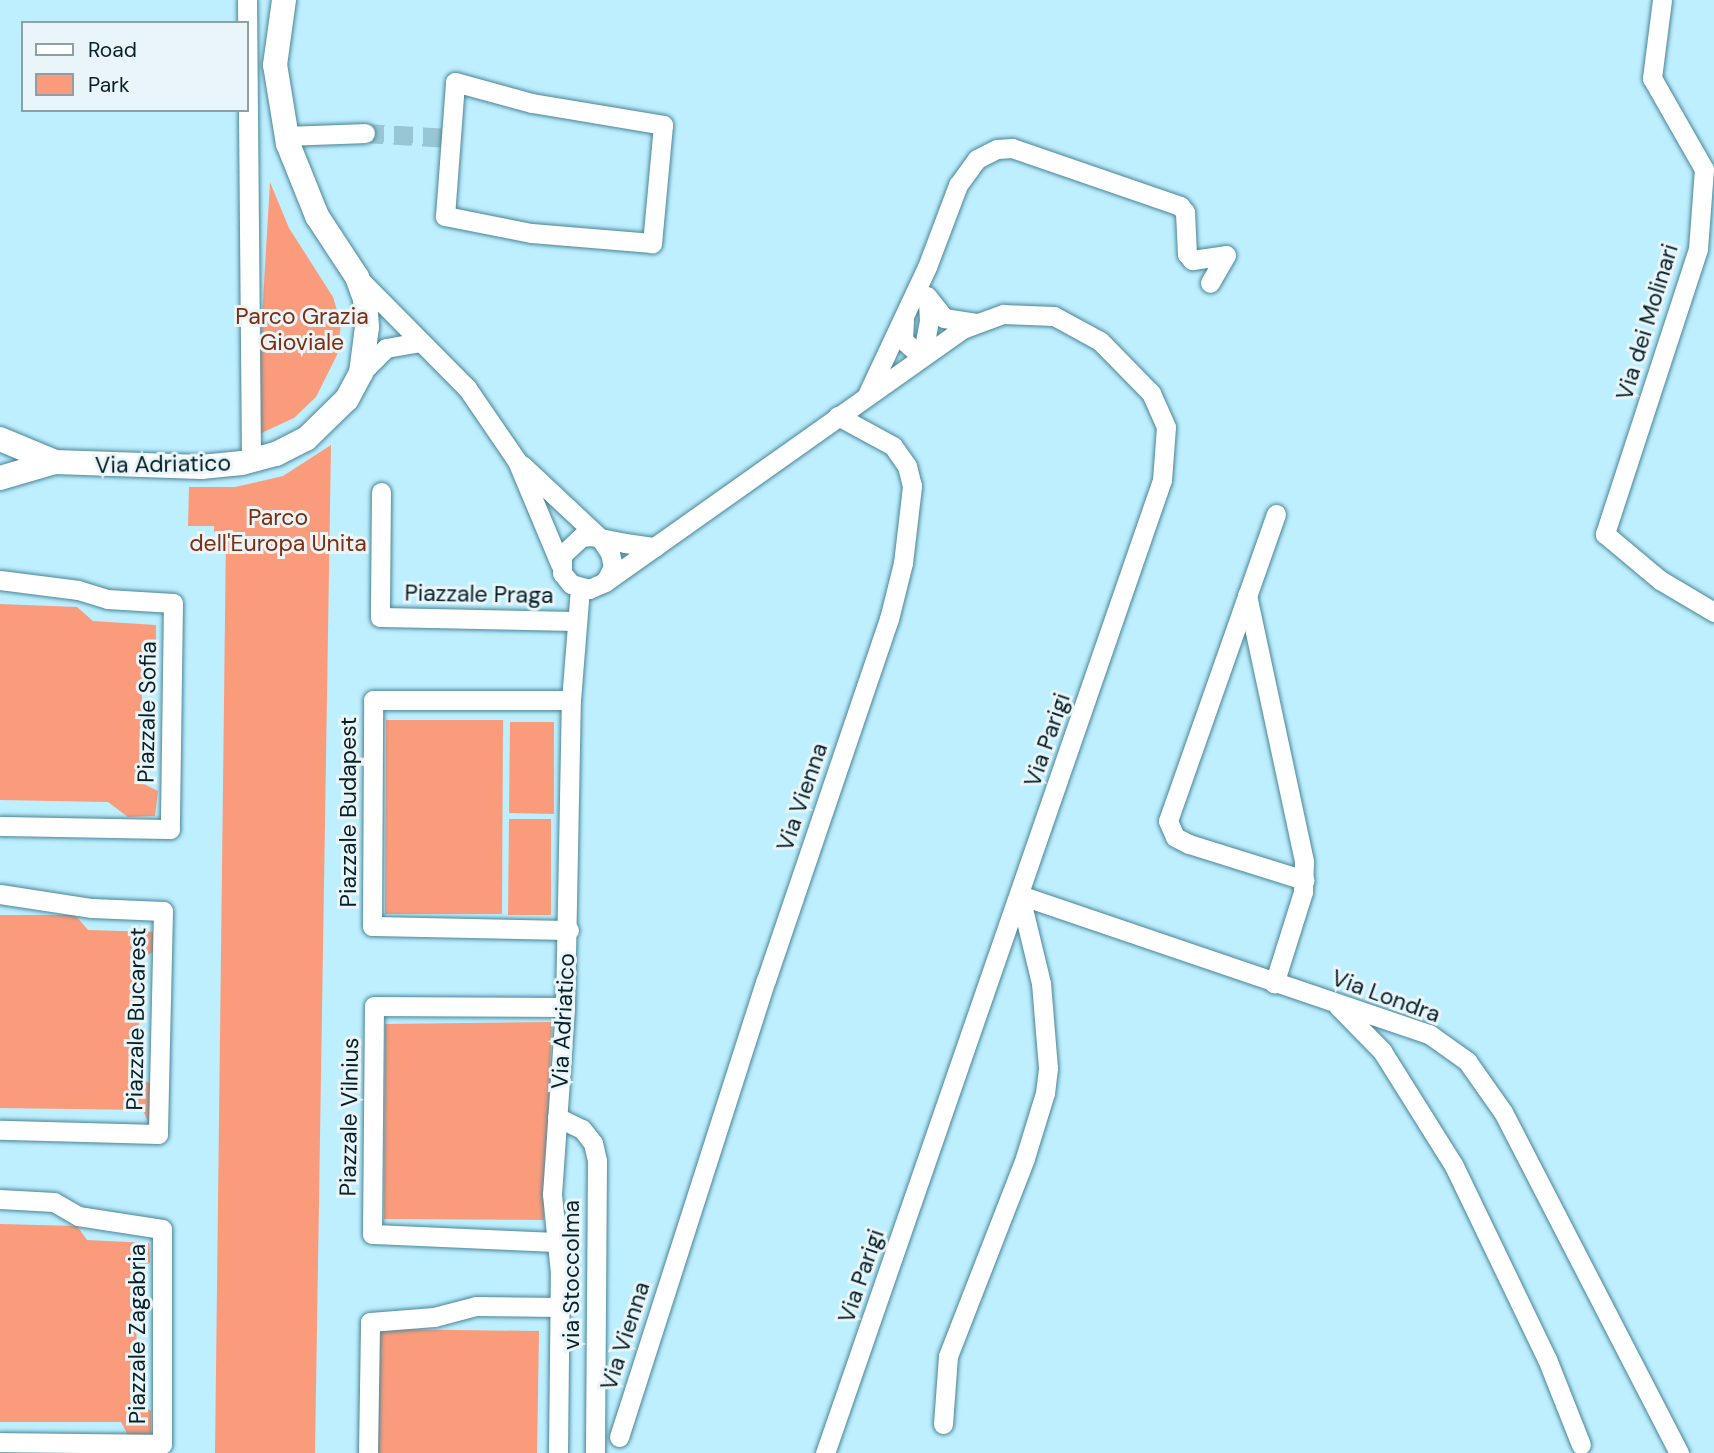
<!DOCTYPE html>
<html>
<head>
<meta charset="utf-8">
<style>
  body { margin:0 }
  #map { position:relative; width:1714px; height:1453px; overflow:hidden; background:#beefff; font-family:"DM Sans",sans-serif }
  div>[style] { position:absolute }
  .green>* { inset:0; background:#fa9c7c }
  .minor-tunnel>* { height:19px; margin-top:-9.5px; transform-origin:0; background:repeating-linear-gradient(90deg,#99c6d4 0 19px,transparent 0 29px) }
  .roads { filter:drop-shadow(0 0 2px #488597) drop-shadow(0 0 2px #488597) }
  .minor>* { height:19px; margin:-9.5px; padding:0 9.5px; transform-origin:9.5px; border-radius:9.5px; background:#fff }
  .tertiary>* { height:24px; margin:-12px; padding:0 12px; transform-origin:12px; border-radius:12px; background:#fff }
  span { translate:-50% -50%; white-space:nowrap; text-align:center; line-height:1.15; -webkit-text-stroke:6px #e9f5f9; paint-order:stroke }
  .park-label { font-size:23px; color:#802d0d }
  .street-label { font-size:23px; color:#062027 }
  .legend { position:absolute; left:21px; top:21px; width:228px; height:91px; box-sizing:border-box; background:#e9f5f9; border:2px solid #8ea0a5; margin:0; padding:9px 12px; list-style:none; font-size:21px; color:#062027 }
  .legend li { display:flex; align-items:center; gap:14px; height:35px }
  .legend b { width:35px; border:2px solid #8ea0a5 }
</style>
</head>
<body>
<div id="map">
  <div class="green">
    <i style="clip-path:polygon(270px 182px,289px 228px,333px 297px,341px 324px,337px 355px,316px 397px,294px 418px,255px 436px)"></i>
    <i style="clip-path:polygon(331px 445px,315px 1453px,215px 1453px,226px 533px,214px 532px,214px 526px,188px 526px,189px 487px,235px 487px,283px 476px)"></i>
    <i style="clip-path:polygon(0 604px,77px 607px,93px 621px,156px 625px,156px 642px,143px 649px,140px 782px,158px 791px,155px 816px,128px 817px,108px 802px,0 800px)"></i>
    <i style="clip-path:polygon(386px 720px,503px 720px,502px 914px,385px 914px)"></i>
    <i style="clip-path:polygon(510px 722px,554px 722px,554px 814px,509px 813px)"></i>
    <i style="clip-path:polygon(509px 819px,551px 819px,551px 915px,508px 915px)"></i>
    <i style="clip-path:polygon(0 915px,75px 915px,88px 930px,153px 932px,153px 952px,140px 960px,138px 1078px,154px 1085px,150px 1126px,143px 1110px,0 1108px)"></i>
    <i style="clip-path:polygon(552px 1022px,544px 1220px,384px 1219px,385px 1024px)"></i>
    <i style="clip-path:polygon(0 1224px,77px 1226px,87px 1240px,149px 1243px,150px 1263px,137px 1268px,136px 1400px,151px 1411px,151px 1434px,130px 1439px,121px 1422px,0 1422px)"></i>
    <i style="clip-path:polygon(380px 1329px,539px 1331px,537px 1453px,378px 1453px)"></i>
  </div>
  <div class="minor-tunnel">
    <i style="left:365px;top:133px;width:85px;rotate:3.4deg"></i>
  </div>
  <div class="roads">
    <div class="minor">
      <i style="left:247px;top:0;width:461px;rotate:89.5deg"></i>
      <i style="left:1662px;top:0;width:79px;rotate:97.3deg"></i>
      <i style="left:1652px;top:78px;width:105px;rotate:60.3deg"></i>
      <i style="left:1704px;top:169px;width:80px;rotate:94.3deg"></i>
      <i style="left:1698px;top:249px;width:300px;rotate:108.1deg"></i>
      <i style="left:1605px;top:534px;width:72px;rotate:39.9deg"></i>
      <i style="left:1660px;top:580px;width:63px;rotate:30.7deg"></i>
      <i style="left:455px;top:82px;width:80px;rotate:15.3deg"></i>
      <i style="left:532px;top:103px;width:133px;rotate:9.5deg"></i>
      <i style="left:663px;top:125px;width:119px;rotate:95.3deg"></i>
      <i style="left:652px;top:243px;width:121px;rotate:-175.3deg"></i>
      <i style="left:531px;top:233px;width:88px;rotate:-168.8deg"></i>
      <i style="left:445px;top:216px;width:134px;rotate:-85.7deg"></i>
      <i style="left:287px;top:136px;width:78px;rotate:-2.2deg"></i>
      <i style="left:360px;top:280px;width:152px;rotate:45.3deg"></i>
      <i style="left:467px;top:388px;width:88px;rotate:55.6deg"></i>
      <i style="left:517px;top:461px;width:112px;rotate:67.3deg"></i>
      <i style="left:927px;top:296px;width:28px;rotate:52deg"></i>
      <i style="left:944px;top:318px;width:32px;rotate:9deg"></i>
      <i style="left:904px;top:320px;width:20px;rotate:93deg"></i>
      <i style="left:903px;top:340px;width:25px;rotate:42deg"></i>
      <i style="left:922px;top:357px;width:37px;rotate:-79deg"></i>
      <i style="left:929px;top:321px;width:21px;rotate:-93deg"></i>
      <i style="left:361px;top:373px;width:35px;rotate:-45deg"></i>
      <i style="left:386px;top:348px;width:34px;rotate:-10deg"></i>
      <i style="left:867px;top:395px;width:141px;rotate:-64.9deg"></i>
      <i style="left:927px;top:267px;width:88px;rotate:-69.3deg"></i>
      <i style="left:958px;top:185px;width:32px;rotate:-54deg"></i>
      <i style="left:977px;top:159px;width:22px;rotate:-27deg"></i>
      <i style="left:997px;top:149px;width:15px;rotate:-4deg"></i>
      <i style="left:1012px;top:148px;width:178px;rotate:19deg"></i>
      <i style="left:1180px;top:206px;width:8px;rotate:50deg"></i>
      <i style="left:1185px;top:212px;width:42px;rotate:87.3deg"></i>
      <i style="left:1187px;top:254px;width:8px;rotate:50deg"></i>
      <i style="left:1192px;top:260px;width:34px;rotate:-8deg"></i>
      <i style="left:1226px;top:255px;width:32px;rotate:120deg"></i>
      <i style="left:522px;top:465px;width:107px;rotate:43.1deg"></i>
      <i style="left:600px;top:538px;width:18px;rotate:56deg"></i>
      <i style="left:610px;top:553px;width:14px;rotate:78deg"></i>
      <i style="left:613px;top:567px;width:17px;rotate:118deg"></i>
      <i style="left:605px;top:582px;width:17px;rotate:156deg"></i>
      <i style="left:589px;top:589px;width:19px;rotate:-164deg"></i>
      <i style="left:571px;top:584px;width:14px;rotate:-129deg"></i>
      <i style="left:562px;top:573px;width:18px;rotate:-90deg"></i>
      <i style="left:562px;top:555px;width:26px;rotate:-43deg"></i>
      <i style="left:581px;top:537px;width:10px;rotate:-6deg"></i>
      <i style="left:591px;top:536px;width:9px;rotate:13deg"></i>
      <i style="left:600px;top:538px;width:25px;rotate:11deg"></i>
      <i style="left:625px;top:543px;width:30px;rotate:8deg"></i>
      <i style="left:381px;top:492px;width:125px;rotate:90.5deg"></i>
      <i style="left:380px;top:617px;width:197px;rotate:1.2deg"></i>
      <i style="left:1276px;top:514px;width:325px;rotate:109.4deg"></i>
      <i style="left:1168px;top:821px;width:17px;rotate:66deg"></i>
      <i style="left:1175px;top:837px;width:16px;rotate:27deg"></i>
      <i style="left:1189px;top:844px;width:121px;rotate:17.4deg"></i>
      <i style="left:0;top:580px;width:79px;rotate:7.3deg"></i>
      <i style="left:78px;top:590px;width:30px;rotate:17deg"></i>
      <i style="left:107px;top:599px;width:66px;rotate:3.5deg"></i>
      <i style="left:173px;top:603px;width:226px;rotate:90.8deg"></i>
      <i style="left:170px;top:829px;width:170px;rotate:-179deg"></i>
      <i style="left:605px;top:582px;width:438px;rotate:-35.3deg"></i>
      <i style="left:962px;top:329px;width:44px;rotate:-20.1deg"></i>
      <i style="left:1003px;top:314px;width:51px;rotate:2.2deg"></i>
      <i style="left:1054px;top:316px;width:52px;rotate:28.5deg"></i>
      <i style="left:1100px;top:341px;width:73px;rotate:45.6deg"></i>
      <i style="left:1151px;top:393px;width:37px;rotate:66deg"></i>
      <i style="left:1166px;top:427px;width:53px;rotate:94.3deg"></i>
      <i style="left:1162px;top:480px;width:1030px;rotate:109.1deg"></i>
      <i style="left:1247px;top:595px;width:273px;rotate:77.9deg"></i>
      <i style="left:1304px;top:862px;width:30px;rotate:92deg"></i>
      <i style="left:1303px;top:892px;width:96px;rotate:107.5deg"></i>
      <i style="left:0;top:894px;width:93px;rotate:8.7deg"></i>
      <i style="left:92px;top:908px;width:71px;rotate:2.4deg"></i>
      <i style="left:163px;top:911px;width:223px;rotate:91.3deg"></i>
      <i style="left:158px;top:1134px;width:158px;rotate:-178.5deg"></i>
      <i style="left:1020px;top:895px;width:432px;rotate:18.8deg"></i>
      <i style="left:1429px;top:1034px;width:47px;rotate:35.4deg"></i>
      <i style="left:1467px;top:1061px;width:62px;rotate:54.8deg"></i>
      <i style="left:1503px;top:1112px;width:384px;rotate:62.7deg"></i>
      <i style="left:569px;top:930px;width:197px;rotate:-178.8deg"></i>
      <i style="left:372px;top:926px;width:226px;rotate:-89.7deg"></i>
      <i style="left:373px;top:700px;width:198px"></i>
      <i style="left:1338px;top:1006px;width:63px;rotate:45.6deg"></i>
      <i style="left:1382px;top:1051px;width:136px;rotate:57.9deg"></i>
      <i style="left:1454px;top:1166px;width:214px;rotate:64.3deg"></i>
      <i style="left:1547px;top:1359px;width:92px;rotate:68.4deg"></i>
      <i style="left:557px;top:1117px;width:28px;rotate:26deg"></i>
      <i style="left:582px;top:1129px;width:18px;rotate:52deg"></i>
      <i style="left:593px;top:1143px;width:18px;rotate:77deg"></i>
      <i style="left:597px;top:1161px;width:292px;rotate:90.4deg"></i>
      <i style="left:0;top:1199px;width:54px;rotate:3.2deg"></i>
      <i style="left:54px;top:1202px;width:28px;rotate:30deg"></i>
      <i style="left:78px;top:1216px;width:85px;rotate:8.8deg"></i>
      <i style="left:162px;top:1229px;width:215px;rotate:90deg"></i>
      <i style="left:162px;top:1444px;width:162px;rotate:-179.3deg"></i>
      <i style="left:557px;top:1242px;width:185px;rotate:-177.5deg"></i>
      <i style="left:372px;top:1234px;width:228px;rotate:-89.5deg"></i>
      <i style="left:374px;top:1006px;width:191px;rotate:0.3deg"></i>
      <i style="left:943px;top:1424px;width:68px;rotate:-85.8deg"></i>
      <i style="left:948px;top:1356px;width:212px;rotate:-68.7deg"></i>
      <i style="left:1025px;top:1158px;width:68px;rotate:-72.9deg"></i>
      <i style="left:1045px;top:1093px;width:25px;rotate:-83deg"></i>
      <i style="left:1048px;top:1068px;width:85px;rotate:-94.7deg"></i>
      <i style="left:1041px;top:983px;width:89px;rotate:-103.6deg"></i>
      <i style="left:619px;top:1437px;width:480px;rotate:-72.2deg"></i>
      <i style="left:766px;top:980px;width:381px;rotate:-71.2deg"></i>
      <i style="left:889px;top:619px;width:58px;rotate:-76deg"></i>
      <i style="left:903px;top:563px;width:78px;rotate:-83.3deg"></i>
      <i style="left:912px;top:486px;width:21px;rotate:-104deg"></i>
      <i style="left:907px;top:466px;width:24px;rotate:-125deg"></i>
      <i style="left:893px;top:446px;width:63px;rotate:-151.4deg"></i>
      <i style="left:368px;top:1453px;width:131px;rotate:-89.1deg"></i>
      <i style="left:370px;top:1322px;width:64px;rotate:-4.5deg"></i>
      <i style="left:434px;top:1317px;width:43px;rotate:-14.7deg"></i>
      <i style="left:476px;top:1306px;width:83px;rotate:0.7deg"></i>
      <i style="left:558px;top:1453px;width:180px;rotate:-89.4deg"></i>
      <i style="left:560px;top:1273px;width:79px;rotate:-95.8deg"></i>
      <i style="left:552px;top:1194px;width:187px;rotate:-86deg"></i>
      <i style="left:565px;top:1007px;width:307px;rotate:-88.9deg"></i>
      <i style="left:571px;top:700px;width:112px;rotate:-85.4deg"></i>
    </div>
    <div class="tertiary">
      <i style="left:0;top:439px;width:60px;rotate:22.7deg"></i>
      <i style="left:0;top:478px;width:57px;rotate:-16.2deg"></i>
      <i style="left:55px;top:462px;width:146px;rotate:2deg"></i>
      <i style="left:201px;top:467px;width:41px;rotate:-5.6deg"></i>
      <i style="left:242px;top:463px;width:35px;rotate:-15deg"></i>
      <i style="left:276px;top:454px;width:34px;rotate:-27deg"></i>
      <i style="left:306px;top:439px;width:57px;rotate:-44.3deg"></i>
      <i style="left:347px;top:399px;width:30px;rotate:-62deg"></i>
      <i style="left:361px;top:373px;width:46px;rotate:-82.6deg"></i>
      <i style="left:367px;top:327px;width:28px;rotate:-94deg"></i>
      <i style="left:365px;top:299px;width:23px;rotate:-110deg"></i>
      <i style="left:357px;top:277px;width:73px;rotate:-123.3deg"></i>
      <i style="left:317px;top:216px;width:78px;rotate:-111.9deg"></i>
      <i style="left:288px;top:144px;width:80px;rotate:-99.3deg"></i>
      <i style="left:275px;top:65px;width:66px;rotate:-82.1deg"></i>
    </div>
  </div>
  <div class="park-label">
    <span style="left:302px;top:329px">Parco Grazia<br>Gioviale</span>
    <span style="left:278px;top:530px">Parco<br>dell'Europa Unita</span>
  </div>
  <div class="street-label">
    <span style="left:1647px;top:322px;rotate:-73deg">Via dei Molinari</span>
    <span style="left:163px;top:464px;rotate:-1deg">Via Adriatico</span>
    <span style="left:479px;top:594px;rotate:1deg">Piazzale Praga</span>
    <span style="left:147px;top:712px;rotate:-89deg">Piazzale Sofia</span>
    <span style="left:1047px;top:740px;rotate:-71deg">Via Parigi</span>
    <span style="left:802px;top:797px;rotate:-71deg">Via Vienna</span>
    <span style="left:348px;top:812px;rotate:-90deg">Piazzale Budapest</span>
    <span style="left:1386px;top:996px;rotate:20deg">Via Londra</span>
    <span style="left:136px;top:1019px;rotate:-89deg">Piazzale Bucarest</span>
    <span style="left:563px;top:1021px;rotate:-87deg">Via Adriatico</span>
    <span style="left:349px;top:1117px;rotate:-89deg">Piazzale Vilnius</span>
    <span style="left:571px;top:1275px;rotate:-90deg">via Stoccolma</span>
    <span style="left:861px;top:1276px;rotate:-71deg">Via Parigi</span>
    <span style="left:137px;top:1334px;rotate:-90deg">Piazzale Zagabria</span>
    <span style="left:625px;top:1336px;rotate:-72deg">Via Vienna</span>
  </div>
  <ul class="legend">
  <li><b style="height:9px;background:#fff"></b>Road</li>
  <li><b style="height:19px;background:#fa9c7c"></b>Park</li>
  </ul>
</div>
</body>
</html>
